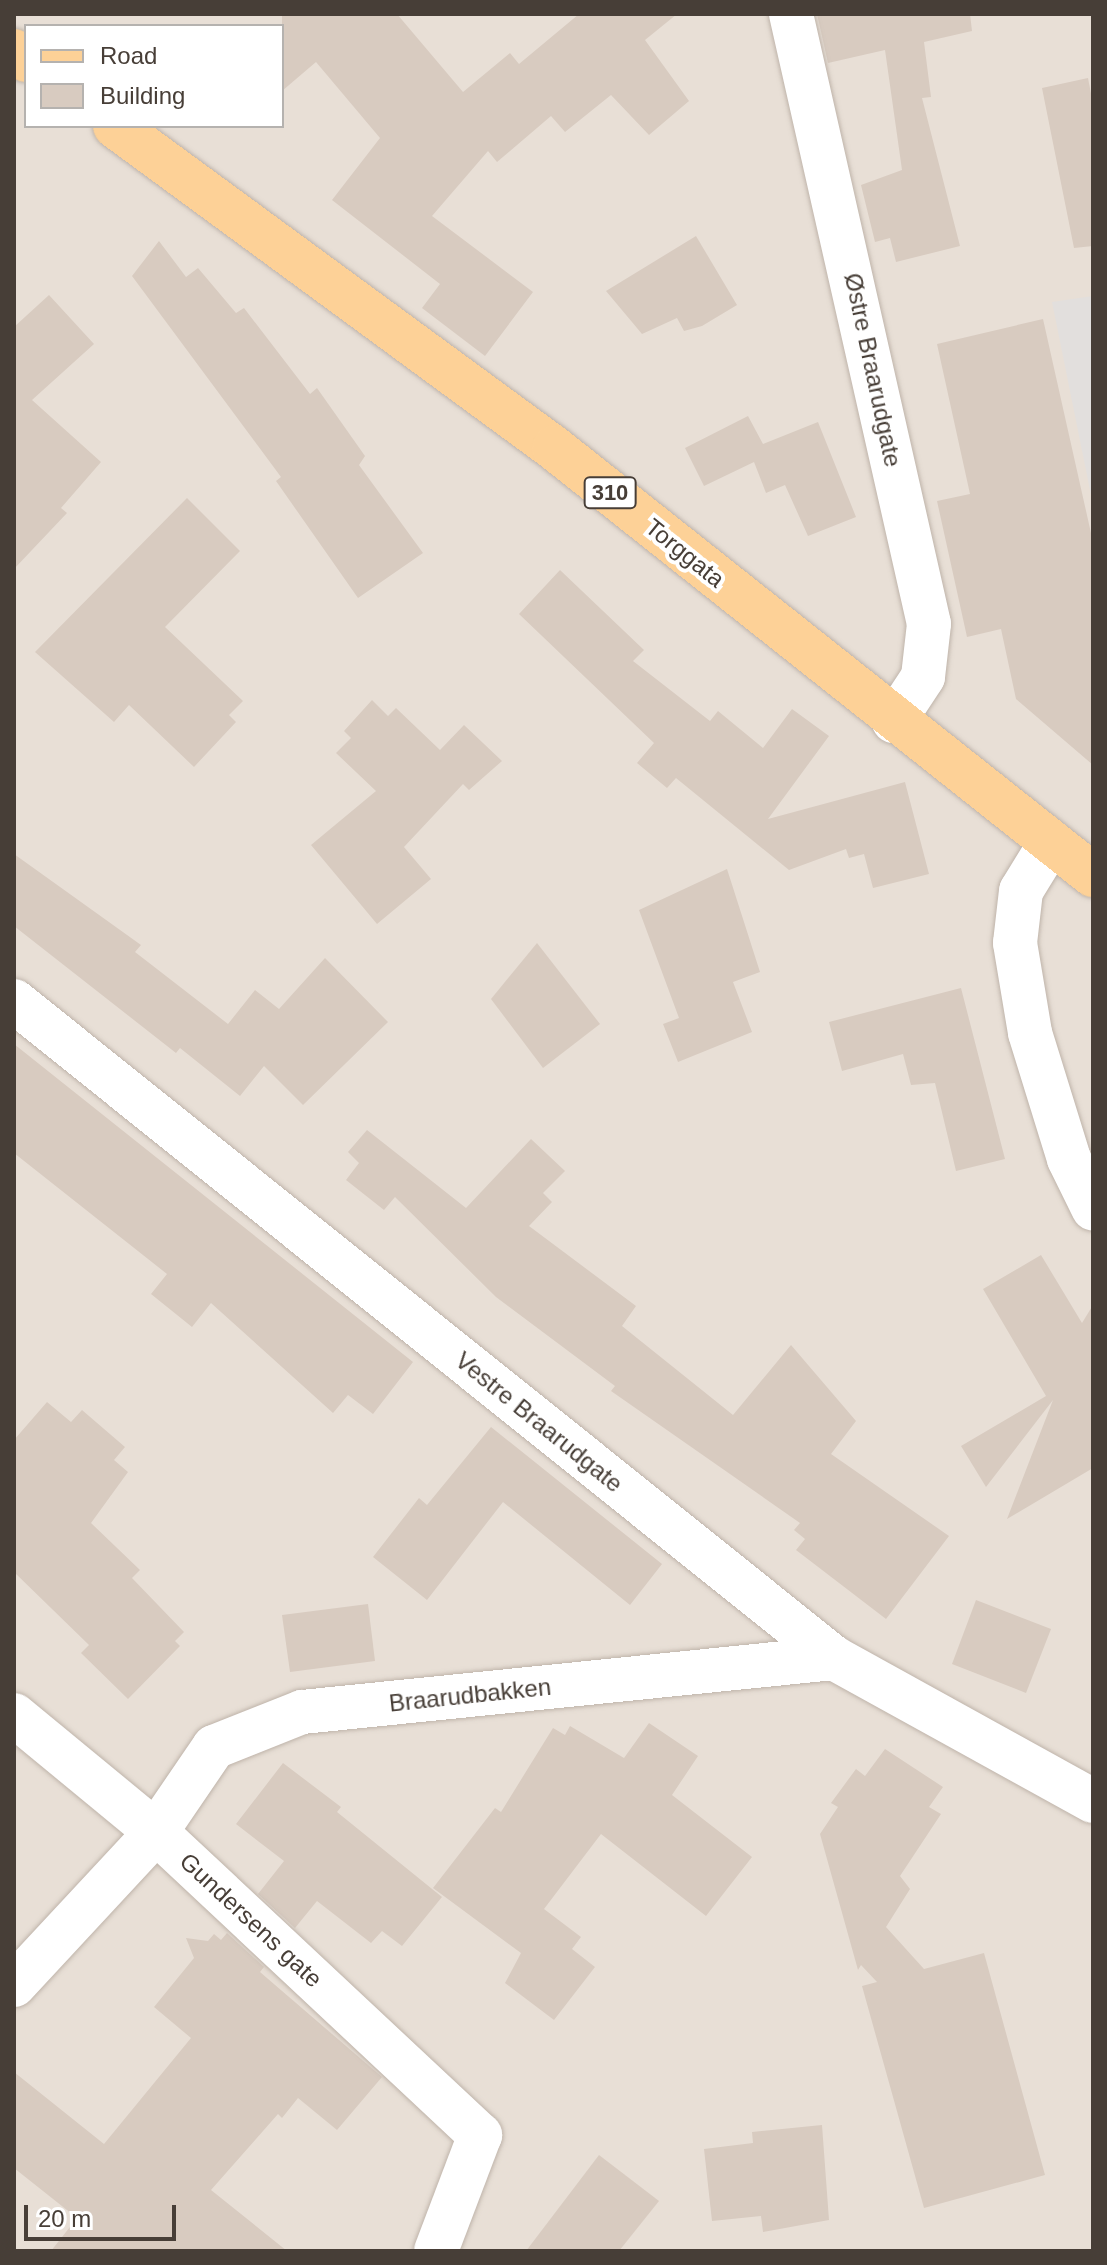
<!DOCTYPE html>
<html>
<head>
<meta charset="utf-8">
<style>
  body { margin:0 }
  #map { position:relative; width:1107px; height:2265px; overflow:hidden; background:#f4eee8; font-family:Arial,sans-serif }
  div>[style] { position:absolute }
  .residential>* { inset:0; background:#e8dfd6 }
  .parking>* { inset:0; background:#e2dfdd }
  .building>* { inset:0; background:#d8cbc0 }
  .roads { filter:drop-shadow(0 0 2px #bfb4aa) drop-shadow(0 0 2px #bfb4aa) }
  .minor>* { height:44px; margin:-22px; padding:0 22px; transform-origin:22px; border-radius:22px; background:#fff }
  .tertiary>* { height:44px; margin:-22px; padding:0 22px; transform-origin:22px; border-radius:22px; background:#fff }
  .primary>* { height:44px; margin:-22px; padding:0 22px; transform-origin:22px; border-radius:22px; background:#fdd197 }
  span { translate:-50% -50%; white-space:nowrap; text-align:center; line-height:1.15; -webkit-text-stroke:8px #fff; paint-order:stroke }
  .shield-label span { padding:2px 6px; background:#fff; border:2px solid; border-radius:6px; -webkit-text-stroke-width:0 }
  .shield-label { font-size:22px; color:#473e37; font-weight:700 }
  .street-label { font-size:24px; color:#473e37 }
  .frame { position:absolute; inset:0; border:16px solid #473e37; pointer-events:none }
  .legend { position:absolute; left:24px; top:24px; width:260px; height:104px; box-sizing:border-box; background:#fff; border:2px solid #b5b2af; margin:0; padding:10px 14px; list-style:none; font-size:24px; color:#473e37 }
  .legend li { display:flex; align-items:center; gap:16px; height:40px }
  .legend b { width:40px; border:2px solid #b5b2af }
  .scale { position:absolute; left:24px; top:2205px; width:152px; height:36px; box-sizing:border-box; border:4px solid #473e37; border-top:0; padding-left:10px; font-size:24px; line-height:28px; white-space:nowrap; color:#473e37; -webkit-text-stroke:6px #fff; paint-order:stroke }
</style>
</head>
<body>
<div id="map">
  <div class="residential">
    <i style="clip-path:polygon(evenodd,14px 14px,1093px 14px,1093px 2251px,14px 2251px,14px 14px,26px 26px,282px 26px,282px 126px,26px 126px,26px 26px)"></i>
  </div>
  <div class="parking">
    <i style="clip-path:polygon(1093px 296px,1093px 505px,1052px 302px)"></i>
  </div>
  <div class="building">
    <i style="clip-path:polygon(282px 14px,397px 14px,463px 92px,510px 53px,519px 64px,579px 14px,677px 14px,645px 40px,689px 101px,649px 135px,611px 95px,565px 132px,551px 116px,497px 162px,488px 151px,432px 216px,533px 292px,485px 356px,422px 308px,440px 284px,332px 200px,380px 138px,316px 62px,282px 91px)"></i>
    <i style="clip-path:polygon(817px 14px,970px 14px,972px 31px,924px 42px,931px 97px,922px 98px,960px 246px,896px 262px,890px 238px,875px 242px,861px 185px,902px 170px,885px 50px,828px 63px)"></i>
    <i style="clip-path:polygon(1088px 78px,1093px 104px,1093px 246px,1074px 248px,1042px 88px)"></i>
    <i style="clip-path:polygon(696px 236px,737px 305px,702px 326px,684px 331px,677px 318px,642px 334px,606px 291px)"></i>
    <i style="clip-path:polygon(159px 241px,186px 277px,198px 268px,236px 313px,244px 308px,310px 394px,317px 388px,365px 456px,359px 465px,423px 553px,358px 598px,276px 481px,281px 477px,132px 276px)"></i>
    <i style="clip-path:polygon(49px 295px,94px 344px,32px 400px,101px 462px,61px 508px,67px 513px,14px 569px,14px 327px)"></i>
    <i style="clip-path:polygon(1043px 319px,1093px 542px,1093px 765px,1016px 699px,1001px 629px,967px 637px,937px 501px,970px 494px,937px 344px)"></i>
    <i style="clip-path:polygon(748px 416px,763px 444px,818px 422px,856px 517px,808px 536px,785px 485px,766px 493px,754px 462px,704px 486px,685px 448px)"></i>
    <i style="clip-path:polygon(187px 498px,240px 551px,165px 627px,243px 701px,229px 715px,236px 722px,194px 767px,129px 705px,114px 722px,35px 652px)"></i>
    <i style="clip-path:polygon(560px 570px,644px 650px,633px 661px,710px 721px,718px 711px,763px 748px,792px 709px,829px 736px,768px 819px,905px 782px,929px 874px,873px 888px,864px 854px,849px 858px,846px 849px,789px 870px,676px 778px,667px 788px,637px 763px,654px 743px,519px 614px)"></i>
    <i style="clip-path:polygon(372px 700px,388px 716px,396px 708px,440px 750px,464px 725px,502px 761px,469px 790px,463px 784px,404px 847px,431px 879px,377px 924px,311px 845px,376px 791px,336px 753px,351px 738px,344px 731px)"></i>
    <i style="clip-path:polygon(14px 854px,141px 945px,135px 952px,228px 1024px,255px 990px,279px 1009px,325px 958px,388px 1022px,303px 1105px,264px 1066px,240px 1096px,180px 1048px,176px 1053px,14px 926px)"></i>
    <i style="clip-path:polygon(727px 869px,760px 972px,733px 982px,752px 1032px,678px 1062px,663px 1024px,679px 1018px,639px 910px)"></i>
    <i style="clip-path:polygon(537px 943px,600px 1024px,543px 1068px,491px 999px)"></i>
    <i style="clip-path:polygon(961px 988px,1005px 1159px,956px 1171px,935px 1083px,911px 1085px,903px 1054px,842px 1071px,829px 1022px)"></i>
    <i style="clip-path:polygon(14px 1044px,413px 1362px,373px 1414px,348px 1395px,333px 1413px,211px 1303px,192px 1327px,151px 1294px,167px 1274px,14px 1153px)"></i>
    <i style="clip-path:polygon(367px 1130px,466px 1208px,531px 1139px,565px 1171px,543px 1193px,552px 1202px,529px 1226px,636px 1306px,622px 1326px,733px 1415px,791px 1345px,856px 1421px,831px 1454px,949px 1536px,886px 1619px,796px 1550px,805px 1539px,794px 1530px,800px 1523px,611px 1391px,615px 1386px,496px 1297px,395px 1197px,384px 1210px,346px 1180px,359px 1163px,348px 1152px)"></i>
    <i style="clip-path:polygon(1041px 1255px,1082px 1323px,1093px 1305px,1093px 1468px,1007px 1519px,1053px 1400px,986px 1487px,961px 1446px,1046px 1396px,983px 1289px)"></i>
    <i style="clip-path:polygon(47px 1402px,71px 1422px,82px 1410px,125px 1447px,114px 1460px,128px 1472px,91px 1523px,140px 1570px,132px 1578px,184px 1632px,175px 1641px,180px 1646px,128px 1699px,81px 1653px,89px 1645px,14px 1572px,14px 1440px)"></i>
    <i style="clip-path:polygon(491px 1427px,662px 1564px,630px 1605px,503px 1502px,427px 1600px,373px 1557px,419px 1498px,427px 1505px)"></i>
    <i style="clip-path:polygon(976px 1600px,1051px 1629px,1026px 1693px,952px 1664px)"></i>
    <i style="clip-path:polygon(368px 1604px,375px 1661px,290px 1672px,282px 1615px)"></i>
    <i style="clip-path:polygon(649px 1723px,698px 1756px,672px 1795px,752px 1857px,706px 1916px,601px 1834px,544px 1909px,581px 1937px,572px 1949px,595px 1967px,554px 2020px,505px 1983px,521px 1953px,433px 1888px,495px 1808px,501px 1812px,553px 1728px,565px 1735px,570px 1726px,624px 1758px)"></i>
    <i style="clip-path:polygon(885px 1749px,943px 1787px,929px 1807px,941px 1814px,900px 1876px,910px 1889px,886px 1927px,924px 1969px,984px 1953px,1045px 2175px,924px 2208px,862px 1986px,877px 1982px,861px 1965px,858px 1970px,820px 1834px,838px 1807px,831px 1803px,856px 1769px,865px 1776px)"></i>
    <i style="clip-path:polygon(283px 1763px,341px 1807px,337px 1812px,442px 1897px,402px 1946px,382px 1931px,371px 1943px,317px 1901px,295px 1928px,258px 1894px,284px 1861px,236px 1824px)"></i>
    <i style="clip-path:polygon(227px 1933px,264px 1967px,260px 1972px,382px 2077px,337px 2130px,298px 2098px,282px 2118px,278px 2114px,211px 2190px,287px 2251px,51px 2251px,77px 2218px,14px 2168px,14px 2072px,104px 2144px,191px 2038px,154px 2007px,194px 1958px,186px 1938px,208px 1941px,214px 1934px,221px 1940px)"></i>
    <i style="clip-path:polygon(822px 2125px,829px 2220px,763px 2232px,761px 2216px,712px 2221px,704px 2149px,753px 2143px,752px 2132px)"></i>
    <i style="clip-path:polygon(599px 2155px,659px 2201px,619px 2251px,526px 2251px)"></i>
  </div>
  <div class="roads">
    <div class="minor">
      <i style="left:791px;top:14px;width:625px;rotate:77.25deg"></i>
      <i style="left:929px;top:624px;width:53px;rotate:96.5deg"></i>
      <i style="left:923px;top:677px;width:53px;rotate:123.4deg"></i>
      <i style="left:1051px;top:842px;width:57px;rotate:121.5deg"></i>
      <i style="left:1021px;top:891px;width:52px;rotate:96.6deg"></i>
      <i style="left:1015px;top:943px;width:91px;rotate:80.5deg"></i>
      <i style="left:1030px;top:1033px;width:132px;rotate:72.8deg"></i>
      <i style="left:1069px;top:1159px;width:55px;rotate:63.9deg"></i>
      <i style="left:14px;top:1001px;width:1051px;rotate:38.7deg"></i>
      <i style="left:14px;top:1715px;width:184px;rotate:39.5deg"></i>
      <i style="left:156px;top:1832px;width:444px;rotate:43.1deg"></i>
      <i style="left:480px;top:2135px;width:124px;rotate:110.8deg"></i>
    </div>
    <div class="tertiary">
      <i style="left:14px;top:1985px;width:209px;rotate:-47.1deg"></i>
      <i style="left:156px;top:1832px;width:103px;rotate:-55.7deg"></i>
      <i style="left:214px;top:1747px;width:95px;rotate:-21.7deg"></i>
      <i style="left:302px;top:1712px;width:535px;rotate:-5.8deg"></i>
      <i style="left:834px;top:1658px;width:296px;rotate:28.9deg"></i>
    </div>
    <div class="primary">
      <i style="left:14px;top:51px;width:15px;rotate:37deg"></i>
      <i style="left:115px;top:126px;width:544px;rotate:36.26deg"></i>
      <i style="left:554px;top:448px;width:688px;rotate:38.39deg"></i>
    </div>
  </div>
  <div class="shield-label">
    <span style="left:610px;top:493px">310</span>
  </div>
  <div class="street-label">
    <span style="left:873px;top:370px;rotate:78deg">Østre Braarudgate</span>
    <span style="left:685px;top:553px;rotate:39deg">Torggata</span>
    <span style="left:539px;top:1422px;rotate:39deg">Vestre Braarudgate</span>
    <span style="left:470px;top:1695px;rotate:-6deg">Braarudbakken</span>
    <span style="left:251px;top:1920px;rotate:43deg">Gundersens gate</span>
  </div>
  <div class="frame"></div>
  <ul class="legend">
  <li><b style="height:10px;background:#fdd197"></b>Road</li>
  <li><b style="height:22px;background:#d8cbc0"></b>Building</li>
  </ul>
  <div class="scale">20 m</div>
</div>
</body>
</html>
